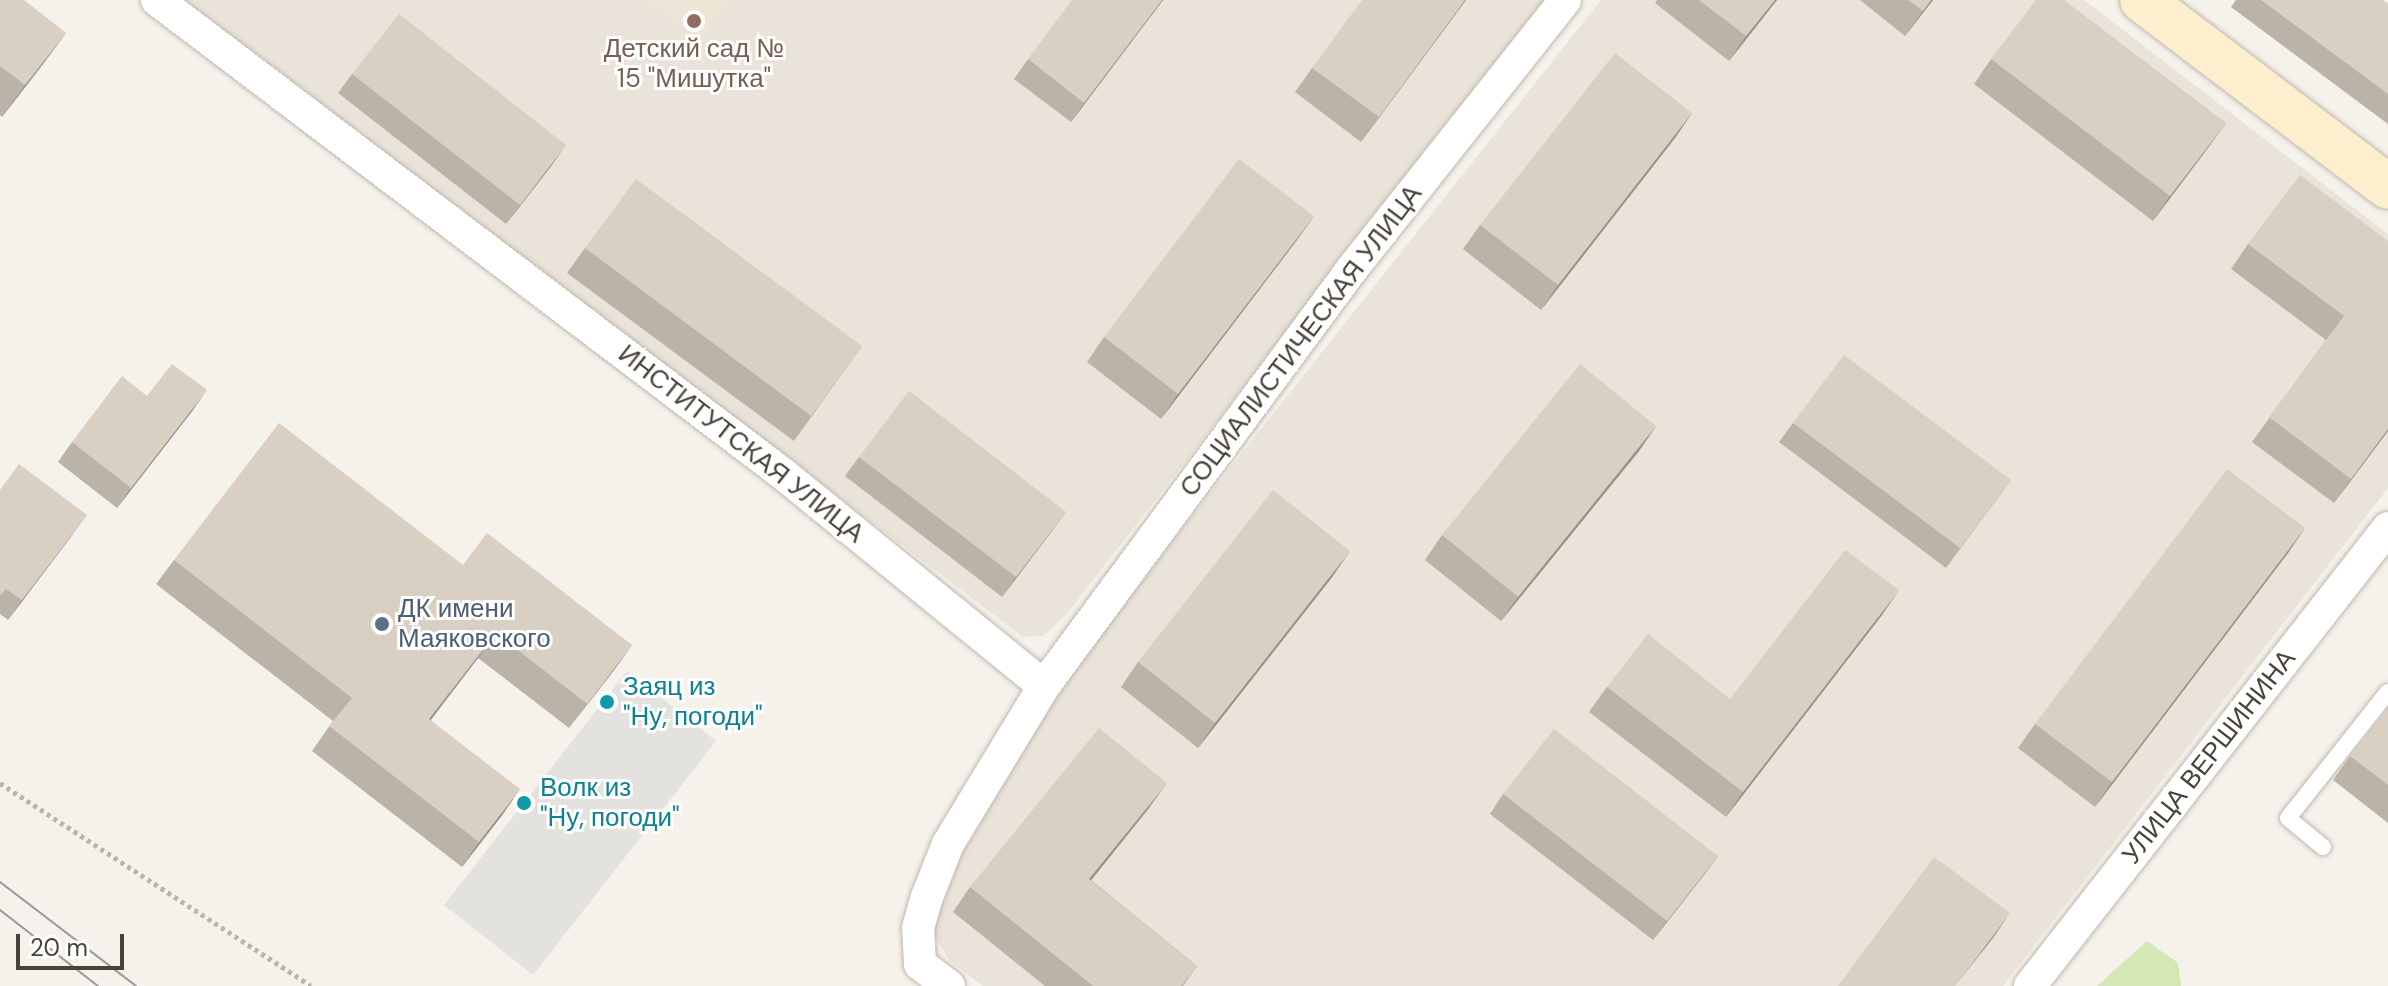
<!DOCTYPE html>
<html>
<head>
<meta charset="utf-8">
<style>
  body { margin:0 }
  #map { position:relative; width:2388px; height:986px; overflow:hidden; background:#f5f1eb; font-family:"DM Sans",sans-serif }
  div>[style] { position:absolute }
  .residential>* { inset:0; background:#e9e3d9 }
  .education>* { inset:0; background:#ede5d5 }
  .green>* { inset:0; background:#d4e7b5 }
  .parking>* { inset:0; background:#e4e2df }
  .path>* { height:5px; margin-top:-2.5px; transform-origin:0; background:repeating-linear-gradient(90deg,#c2b39f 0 4px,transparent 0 8px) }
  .roads { filter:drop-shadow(0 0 2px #c0b8ad) drop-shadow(0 0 2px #c0b8ad) }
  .lane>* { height:16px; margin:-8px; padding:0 8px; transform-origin:8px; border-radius:8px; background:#fff }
  .street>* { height:32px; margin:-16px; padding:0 16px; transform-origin:16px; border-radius:16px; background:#fff }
  .secondary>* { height:44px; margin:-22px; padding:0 22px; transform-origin:22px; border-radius:22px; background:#fdeecd }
  .tram>* { height:2px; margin:-1px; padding:0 1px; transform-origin:1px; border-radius:1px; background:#999 }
  .wall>* { inset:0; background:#bbb2a8 }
  .shaded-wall>* { inset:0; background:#989188 }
  .building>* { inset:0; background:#d9cfc3 }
  .dots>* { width:22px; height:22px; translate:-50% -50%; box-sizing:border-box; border:4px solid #fff; border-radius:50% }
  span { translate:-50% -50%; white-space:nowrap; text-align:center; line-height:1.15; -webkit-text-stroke:6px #fff; paint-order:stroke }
  .education-label { font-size:26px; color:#785e54 }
  .street-label { font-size:26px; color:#494239 }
  .service-label { font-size:26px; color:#4e5e75 }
  .left { translate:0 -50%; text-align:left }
  .culture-label { font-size:26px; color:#0d838f }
  .scale { position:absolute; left:16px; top:934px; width:108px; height:36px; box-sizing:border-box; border:4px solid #494239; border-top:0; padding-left:10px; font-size:24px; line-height:28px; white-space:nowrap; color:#494239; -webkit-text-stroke:6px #fff; paint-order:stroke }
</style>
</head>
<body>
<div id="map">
  <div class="residential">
    <i style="clip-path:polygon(185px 0,1545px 0,1065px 616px,1043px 636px,1023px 637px)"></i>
    <i style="clip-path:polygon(1601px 0,2084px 0,2388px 234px,2388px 488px,2003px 986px,983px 986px,949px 960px,933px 933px,958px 849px,1052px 693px)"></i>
  </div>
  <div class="education">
    <i style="clip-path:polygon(646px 0,730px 0,700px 41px)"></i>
  </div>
  <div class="green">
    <i style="clip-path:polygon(2147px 941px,2178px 963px,2181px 986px,2097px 986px)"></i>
  </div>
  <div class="parking">
    <i style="clip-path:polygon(627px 671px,716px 741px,533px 975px,444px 905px)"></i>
  </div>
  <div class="path">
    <i style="left:0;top:783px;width:371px;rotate:33.1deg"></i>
  </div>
  <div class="roads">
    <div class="lane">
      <i style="left:2323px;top:847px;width:45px;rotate:-140.4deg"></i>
      <i style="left:2288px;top:818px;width:161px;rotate:-51.6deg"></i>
    </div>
    <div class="street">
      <i style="left:157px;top:0;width:785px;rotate:37.13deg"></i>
      <i style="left:783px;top:474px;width:336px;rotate:39.1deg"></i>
      <i style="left:949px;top:986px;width:36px;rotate:-143deg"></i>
      <i style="left:920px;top:964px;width:36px;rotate:-93deg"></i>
      <i style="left:918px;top:928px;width:32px;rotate:-74deg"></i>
      <i style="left:927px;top:897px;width:57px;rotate:-68.4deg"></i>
      <i style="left:948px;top:844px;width:185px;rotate:-58.7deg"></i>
      <i style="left:1044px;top:686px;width:518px;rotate:-53.55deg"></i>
      <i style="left:1352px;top:269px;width:343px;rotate:-51.6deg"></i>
      <i style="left:2030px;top:986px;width:581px;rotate:-51.99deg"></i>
    </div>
    <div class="secondary">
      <i style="left:2142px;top:0;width:309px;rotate:37.2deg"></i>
    </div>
  </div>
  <div class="tram">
    <i style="left:0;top:882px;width:171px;rotate:37.4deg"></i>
    <i style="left:0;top:910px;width:124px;rotate:37.8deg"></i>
  </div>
  <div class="wall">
    <i style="clip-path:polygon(0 0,66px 33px,43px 64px,2px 117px,0 115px)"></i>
    <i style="clip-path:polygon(1163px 0,1071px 122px,1014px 79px,1028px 59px)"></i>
    <i style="clip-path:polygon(1466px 0,1361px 142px,1295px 92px,1312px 68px)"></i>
    <i style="clip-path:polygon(1657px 0,1777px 0,1729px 61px,1655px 3px)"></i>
    <i style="clip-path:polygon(1860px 0,1933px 0,1905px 36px)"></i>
    <i style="clip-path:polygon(2236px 0,2382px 0,2388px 4px,2388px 124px,2231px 7px)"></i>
    <i style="clip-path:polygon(1991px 59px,2226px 123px,2153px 221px,1974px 84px)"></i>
    <i style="clip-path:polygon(352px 74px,552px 165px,506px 224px,338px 93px)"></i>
    <i style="clip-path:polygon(1692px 113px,1675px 138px,1541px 310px,1463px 249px,1480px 225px)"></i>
    <i style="clip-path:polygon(1314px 216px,1297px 240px,1161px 419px,1087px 362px,1104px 337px)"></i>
    <i style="clip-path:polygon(2388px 241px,2388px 431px,2334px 503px,2252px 442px,2326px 340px,2231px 269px,2248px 244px)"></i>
    <i style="clip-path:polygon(585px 248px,862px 346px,794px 441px,567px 273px)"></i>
    <i style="clip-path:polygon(147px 396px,193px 410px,117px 508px,58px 462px,72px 442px)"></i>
    <i style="clip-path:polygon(1793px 423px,2011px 480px,1946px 568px,1779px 442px)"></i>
    <i style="clip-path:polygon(1656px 426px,1639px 451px,1501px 621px,1425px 560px,1442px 535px)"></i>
    <i style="clip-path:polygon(859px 457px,1066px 512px,1002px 597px,845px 476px)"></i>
    <i style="clip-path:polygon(0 490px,73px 534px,8px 620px,0 614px)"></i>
    <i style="clip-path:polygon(2305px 528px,2288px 553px,2095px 807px,2018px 748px,2035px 724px)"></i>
    <i style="clip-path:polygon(174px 560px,463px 565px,632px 645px,569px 728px,478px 658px,431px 720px,503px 814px,462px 867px,312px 751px,333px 721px,156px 584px)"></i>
    <i style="clip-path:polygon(1333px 576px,1198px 748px,1121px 687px,1138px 662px)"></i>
    <i style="clip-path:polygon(1882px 615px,1726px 817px,1589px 712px,1607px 687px,1730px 699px)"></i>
    <i style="clip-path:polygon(2388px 708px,2388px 823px,2333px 780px,2350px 756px)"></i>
    <i style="clip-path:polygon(1503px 794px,1718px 856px,1653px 940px,1490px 814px)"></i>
    <i style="clip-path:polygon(1149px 808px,1091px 880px,1197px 966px,1183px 986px,1045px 986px,953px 912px,970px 887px)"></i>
  </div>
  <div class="shaded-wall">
    <i style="clip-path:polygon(1162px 0,1163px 0,1071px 122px,1084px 103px)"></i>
    <i style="clip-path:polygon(1465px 0,1466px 0,1361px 142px,1379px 117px)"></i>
    <i style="clip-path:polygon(1775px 0,1777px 0,1729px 61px,1746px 36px)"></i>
    <i style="clip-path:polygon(1931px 0,1933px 0,1905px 36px,1923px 11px)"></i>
    <i style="clip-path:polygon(66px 33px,43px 64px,2px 117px,25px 85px)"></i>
    <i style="clip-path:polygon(1692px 113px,1675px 138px,1541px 310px,1558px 285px)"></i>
    <i style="clip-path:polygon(2226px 123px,2208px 148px,2153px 221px,2170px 196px)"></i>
    <i style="clip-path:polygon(566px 145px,552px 165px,506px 224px,520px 205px)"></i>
    <i style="clip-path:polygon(1314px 216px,1297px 240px,1161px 419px,1178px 394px)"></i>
    <i style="clip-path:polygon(207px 390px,193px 410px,117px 508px,131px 488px)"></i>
    <i style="clip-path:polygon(1656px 426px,1639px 451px,1501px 621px,1518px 597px)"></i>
    <i style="clip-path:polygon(2388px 429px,2388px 431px,2334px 503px,2351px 479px)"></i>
    <i style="clip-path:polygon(1066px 512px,1052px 531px,1002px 597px,1016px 577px)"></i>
    <i style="clip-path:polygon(87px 515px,73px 534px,8px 620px,22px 600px)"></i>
    <i style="clip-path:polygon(2305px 528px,2288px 553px,2095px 807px,2112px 782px)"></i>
    <i style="clip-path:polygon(1350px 551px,1333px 576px,1198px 748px,1215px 723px)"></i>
    <i style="clip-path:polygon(1899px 590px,1882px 615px,1726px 817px,1743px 792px)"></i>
    <i style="clip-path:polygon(496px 633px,478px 658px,412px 744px,429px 719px)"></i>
    <i style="clip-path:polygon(632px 645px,615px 669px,569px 728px,587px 704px)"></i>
    <i style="clip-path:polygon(1167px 783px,1149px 808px,1072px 904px,1089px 879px)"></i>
    <i style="clip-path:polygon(520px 789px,503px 814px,462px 867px,479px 842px)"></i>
    <i style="clip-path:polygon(1718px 856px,1704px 875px,1653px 940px,1667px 921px)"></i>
    <i style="clip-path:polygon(2010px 913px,1993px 938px,1955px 986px)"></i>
  </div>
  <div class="building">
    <i style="clip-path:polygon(0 0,24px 0,66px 33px,25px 85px,0 66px)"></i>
    <i style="clip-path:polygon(1072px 0,1162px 0,1084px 103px,1028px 59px)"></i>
    <i style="clip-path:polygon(1362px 0,1465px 0,1379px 117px,1312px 68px)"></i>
    <i style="clip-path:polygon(1699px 0,1775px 0,1746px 36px)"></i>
    <i style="clip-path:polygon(1908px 0,1931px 0,1923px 11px)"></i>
    <i style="clip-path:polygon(2036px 0,2064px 0,2226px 123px,2170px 196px,1991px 59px)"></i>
    <i style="clip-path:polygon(2261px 0,2382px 0,2388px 4px,2388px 94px)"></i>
    <i style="clip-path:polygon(399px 14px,566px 145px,520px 205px,352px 74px)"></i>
    <i style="clip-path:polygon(1615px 53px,1692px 113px,1558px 285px,1480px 225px)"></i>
    <i style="clip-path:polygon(1239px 159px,1314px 216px,1178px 394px,1104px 337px)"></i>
    <i style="clip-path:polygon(2300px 175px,2388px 241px,2388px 429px,2351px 479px,2269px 417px,2344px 316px,2248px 244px)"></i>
    <i style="clip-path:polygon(636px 179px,862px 346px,811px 416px,585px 248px)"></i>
    <i style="clip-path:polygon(1844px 355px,2011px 480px,1960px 548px,1793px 423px)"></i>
    <i style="clip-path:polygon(172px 364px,207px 390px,131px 488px,72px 442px,122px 376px,147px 396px)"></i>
    <i style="clip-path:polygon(1580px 364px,1656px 426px,1518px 597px,1442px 535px)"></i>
    <i style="clip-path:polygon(909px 391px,1066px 512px,1016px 577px,859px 457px)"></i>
    <i style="clip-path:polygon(279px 423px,463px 565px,487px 533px,632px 645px,587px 704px,496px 633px,429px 719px,520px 789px,479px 842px,329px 726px,352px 698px,174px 560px)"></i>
    <i style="clip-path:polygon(19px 464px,87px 515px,22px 600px,6px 589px,0 596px,0 490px)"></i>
    <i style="clip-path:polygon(2227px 469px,2305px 528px,2112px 782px,2035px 724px)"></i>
    <i style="clip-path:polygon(1273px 490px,1350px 551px,1215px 723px,1138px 662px)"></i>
    <i style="clip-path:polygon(1845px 550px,1899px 590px,1743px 792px,1607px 687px,1648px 634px,1730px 699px)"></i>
    <i style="clip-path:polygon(2388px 708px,2388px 785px,2350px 756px)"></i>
    <i style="clip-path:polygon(1099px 728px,1167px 783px,1089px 879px,1197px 966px,1181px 986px,1093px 986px,970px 887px)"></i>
    <i style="clip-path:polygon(1554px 729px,1718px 856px,1667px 921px,1503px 794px)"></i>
    <i style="clip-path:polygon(1934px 857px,2010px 913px,1955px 986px,1838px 986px)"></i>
  </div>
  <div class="dots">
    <i style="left:694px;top:21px;background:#8d6e63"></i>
    <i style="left:382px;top:624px;background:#5c6f8a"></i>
    <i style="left:607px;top:702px;background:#0f9aa8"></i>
    <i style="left:524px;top:803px;background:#0f9aa8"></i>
  </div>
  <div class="education-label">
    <span style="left:694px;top:64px">Детский сад №<br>15 "Мишутка"</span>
  </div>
  <div class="street-label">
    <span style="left:1301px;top:341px;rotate:-53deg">СОЦИАЛИСТИЧЕСКАЯ УЛИЦА</span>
    <span style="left:741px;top:444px;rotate:38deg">ИНСТИТУТСКАЯ УЛИЦА</span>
    <span style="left:2209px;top:757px;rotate:-52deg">УЛИЦА ВЕРШИНИНА</span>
  </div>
  <div class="service-label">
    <span class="left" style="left:398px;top:624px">ДК имени<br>Маяковского</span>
  </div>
  <div class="culture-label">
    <span class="left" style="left:623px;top:702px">Заяц из<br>"Ну, погоди"</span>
    <span class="left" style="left:540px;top:803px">Волк из<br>"Ну, погоди"</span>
  </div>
  <div class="scale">20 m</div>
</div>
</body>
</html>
